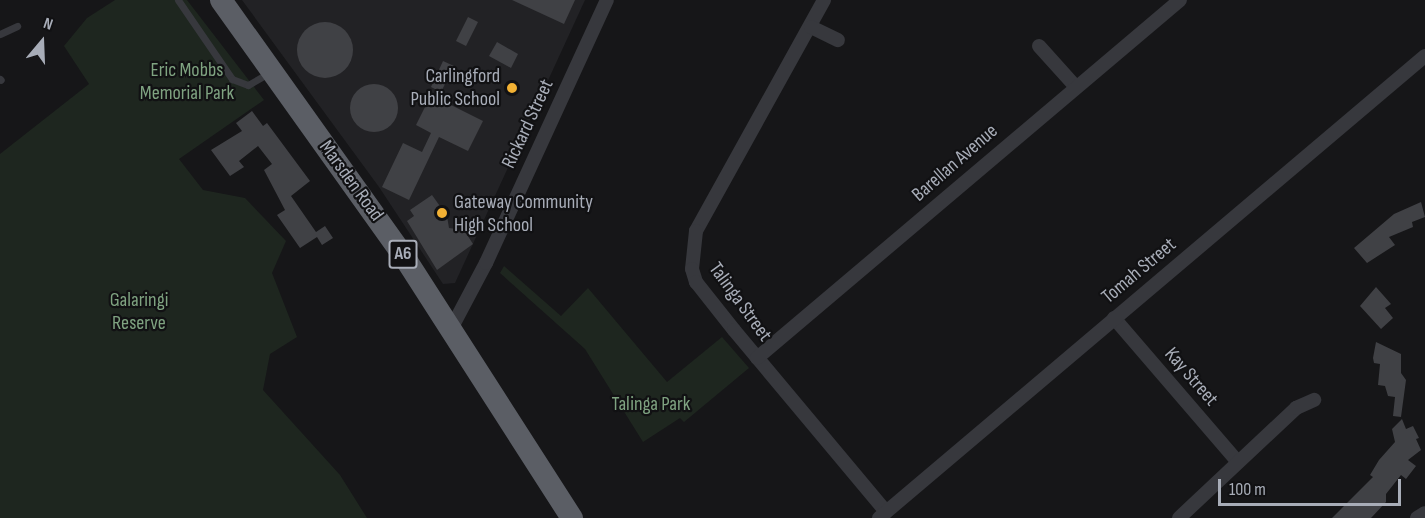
<!DOCTYPE html>
<html>
<head>
<meta charset="utf-8">
<style>
  body { margin:0 }
  #map { position:relative; width:1425px; height:518px; overflow:hidden; background:#161618; font-family:"Sofia Sans Condensed",sans-serif }
  div>[style] { position:absolute }
  .built>* { inset:0; background:#222225 }
  .green>* { inset:0; background:#1e261f }
  .building>* { inset:0; background:#404145 }
  .round { border-radius:50% }
  .service>* { height:7px; margin:-3.5px; padding:0 3.5px; transform-origin:3.5px; border-radius:3.5px; background:#37383d }
  .minor>* { height:14px; margin:-7px; padding:0 7px; transform-origin:7px; border-radius:7px; background:#37383d }
  .trunk>* { height:22px; margin:-11px; padding:0 11px; transform-origin:11px; border-radius:11px; background:#5b5e65 }
  .dots>* { width:16px; height:16px; translate:-50% -50%; box-sizing:border-box; border:3px solid #111113; border-radius:50% }
  span { translate:-50% -50%; white-space:nowrap; text-align:center; line-height:1.15; -webkit-text-stroke:4.5px #111113; paint-order:stroke }
  .shield-label span { padding:2px 4px; background:#111113; border:2px solid; border-radius:4px; -webkit-text-stroke-width:0 }
  .shield-label { font-size:18px; color:#a8adb8; font-weight:700 }
  .park-label { font-size:20px; color:#7fa381 }
  .poi-label { font-size:20px; color:#a8adb8 }
  .right { translate:-100% -50%; text-align:right }
  .left { translate:0 -50%; text-align:left }
  .street-label { font-size:20px; color:#a8adb8 }
  .north { position:absolute; left:12px; top:12px; width:60px; height:60px; -webkit-text-stroke:4px #111113; paint-order:stroke; rotate:19deg; font-size:16px; font-weight:700; line-height:24px; text-align:center; color:#a8adb8 }
  .north::after { content:''; display:block; margin:auto; width:21px; height:27px; background:#a8adb8; clip-path:polygon(50% 0,100% 100%,50% 72%,0 100%) }
  .scale { position:absolute; left:1218px; top:479px; width:183px; height:27px; box-sizing:border-box; border:3px solid #a8adb8; border-top:0; padding-left:8px; font-size:18px; line-height:21px; white-space:nowrap; color:#a8adb8; -webkit-text-stroke:4px #111113; paint-order:stroke }
</style>
</head>
<body>
<div id="map">
  <div class="built">
    <i style="clip-path:polygon(242px 0,585px 0,455px 283px,443px 284px,379px 187px)"></i>
  </div>
  <div class="green">
    <i style="clip-path:polygon(115px 0,187px 0,264px 100px,179px 159px,203px 190px,245px 198px,286px 241px,272px 273px,297px 337px,270px 354px,263px 390px,340px 475px,367px 518px,0 518px,0 154px,89px 84px,64px 46px,87px 18px)"></i>
    <i style="clip-path:polygon(504px 266px,561px 316px,588px 288px,667px 382px,722px 337px,749px 368px,684px 422px,680px 418px,643px 442px,585px 349px,500px 273px)"></i>
  </div>
  <div class="building">
    <i style="clip-path:polygon(512px 0,575px 0,564px 24px)"></i>
    <i style="clip-path:polygon(468px 17px,478px 22px,466px 46px,456px 41px)"></i>
    <i class="round" style="left:297px;top:22px;width:56px;height:56px"></i>
    <i style="clip-path:polygon(497px 42px,518px 54px,511px 68px,489px 56px)"></i>
    <i style="clip-path:polygon(443px 61px,454px 66px,441px 92px,431px 87px)"></i>
    <i class="round" style="left:350px;top:84px;width:48px;height:48px"></i>
    <i style="clip-path:polygon(431px 95px,483px 121px,468px 151px,439px 137px,409px 200px,382px 187px,403px 143px,422px 152px,431px 133px,416px 125px)"></i>
    <i style="clip-path:polygon(252px 111px,263px 126px,267px 123px,310px 181px,291px 196px,316px 232px,325px 226px,333px 238px,322px 245px,317px 237px,300px 248px,277px 215px,285px 210px,264px 170px,272px 164px,258px 146px,239px 161px,244px 167px,230px 176px,211px 150px,242px 131px,236px 123px)"></i>
    <i style="clip-path:polygon(432px 195px,447px 216px,449px 228px,464px 230px,473px 244px,437px 270px,407px 221px,414px 216px,410px 210px)"></i>
    <i style="clip-path:polygon(1421px 202px,1425px 217px,1412px 222px,1413px 227px,1389px 237px,1395px 245px,1367px 263px,1354px 248px,1394px 214px)"></i>
    <i style="clip-path:polygon(1376px 287px,1391px 304px,1385px 308px,1393px 318px,1381px 329px,1360px 306px)"></i>
    <i style="clip-path:polygon(1376px 342px,1401px 354px,1401px 373px,1406px 380px,1401px 417px,1393px 416px,1395px 397px,1388px 396px,1385px 386px,1378px 385px,1380px 364px,1374px 363px,1373px 358px)"></i>
    <i style="clip-path:polygon(1402px 419px,1406px 429px,1413px 426px,1419px 438px,1416px 439px,1421px 450px,1408px 460px,1416px 466px,1406px 479px,1401px 475px,1386px 494px,1386px 502px,1371px 518px,1332px 518px,1373px 477px,1370px 475px,1379px 460px,1395px 442px,1392px 429px)"></i>
  </div>
  <div class="service">
    <i style="left:178px;top:0;width:96px;rotate:55.6deg"></i>
    <i style="left:232px;top:79px;width:17px;rotate:21deg"></i>
    <i style="left:248px;top:85px;width:24px;rotate:-30deg"></i>
    <i style="left:0;top:34px;width:19px;rotate:-25deg"></i>
    <i style="left:0;top:79px;width:1px;rotate:45deg"></i>
  </div>
  <div class="minor">
    <i style="left:824px;top:0;width:264px;rotate:119deg"></i>
    <i style="left:696px;top:231px;width:38px;rotate:96deg"></i>
    <i style="left:692px;top:269px;width:14px;rotate:73deg"></i>
    <i style="left:696px;top:282px;width:61px;rotate:51.6deg"></i>
    <i style="left:734px;top:330px;width:237px;rotate:50.1deg"></i>
    <i style="left:811px;top:27px;width:30px;rotate:26deg"></i>
    <i style="left:1039px;top:46px;width:54px;rotate:48deg"></i>
    <i style="left:1114px;top:318px;width:190px;rotate:49.3deg"></i>
    <i style="left:451px;top:329px;width:75px;rotate:-62.1deg"></i>
    <i style="left:486px;top:263px;width:289px;rotate:-65.3deg"></i>
    <i style="left:757px;top:358px;width:554px;rotate:-40.24deg"></i>
    <i style="left:879px;top:518px;width:715px;rotate:-40.24deg"></i>
    <i style="left:1179px;top:518px;width:161px;rotate:-43.2deg"></i>
    <i style="left:1296px;top:408px;width:20px;rotate:-24deg"></i>
    <i style="left:1417px;top:518px;width:9px;rotate:-32deg"></i>
  </div>
  <div class="trunk">
    <i style="left:221px;top:0;width:313px;rotate:54.5deg"></i>
    <i style="left:403px;top:255px;width:313px;rotate:57.3deg"></i>
  </div>
  <div class="dots">
    <i style="left:512px;top:88px;background:#f2b134"></i>
    <i style="left:442px;top:213px;background:#f2b134"></i>
  </div>
  <div class="shield-label">
    <span style="left:403px;top:254px">A6</span>
  </div>
  <div class="park-label">
    <span style="left:187px;top:82px">Eric Mobbs<br>Memorial Park</span>
    <span style="left:139px;top:312px">Galaringi<br>Reserve</span>
    <span style="left:651px;top:404px">Talinga Park</span>
  </div>
  <div class="poi-label">
    <span class="right" style="left:500px;top:88px">Carlingford<br>Public School</span>
    <span class="left" style="left:454px;top:214px">Gateway Community<br>High School</span>
  </div>
  <div class="street-label">
    <span style="left:528px;top:124px;rotate:-65deg">Rickard Street</span>
    <span style="left:955px;top:163px;rotate:-41deg">Barellan Avenue</span>
    <span style="left:351px;top:181px;rotate:54deg">Marsden Road</span>
    <span style="left:1139px;top:271px;rotate:-40deg">Tomah Street</span>
    <span style="left:740px;top:302px;rotate:54deg">Talinga Street</span>
    <span style="left:1191px;top:377px;rotate:49deg">Kay Street</span>
  </div>
  <div class="north">N</div>
  <div class="scale">100 m</div>
</div>
</body>
</html>
